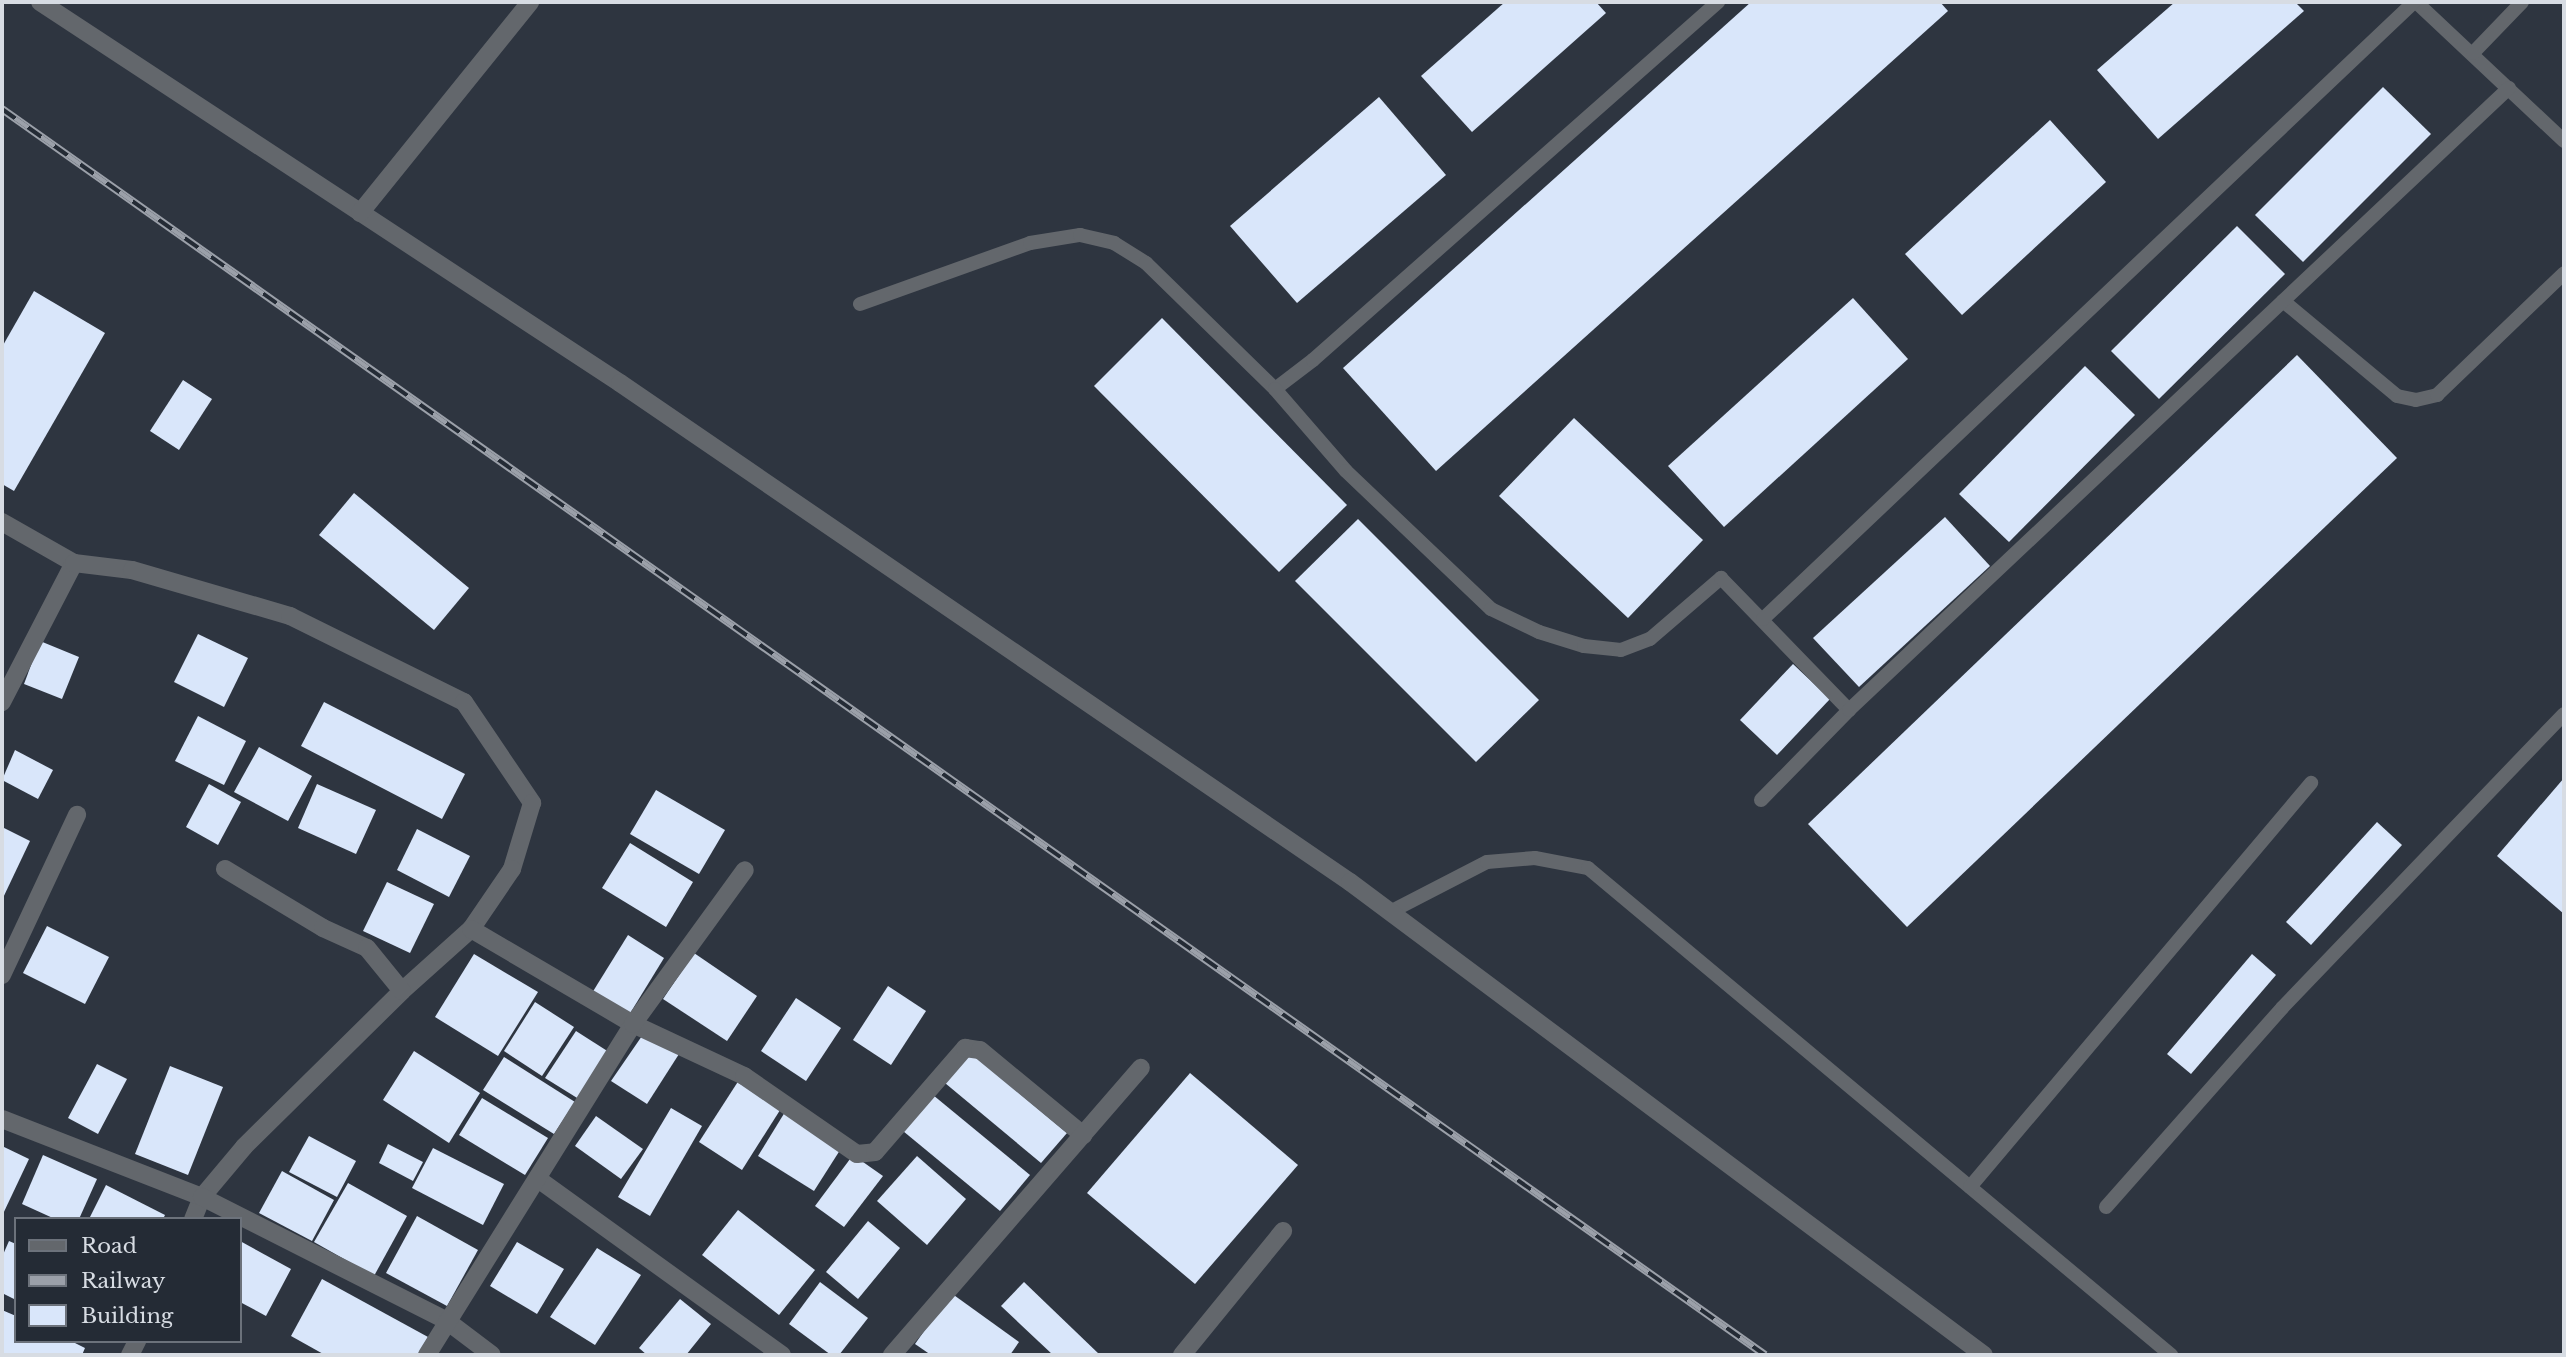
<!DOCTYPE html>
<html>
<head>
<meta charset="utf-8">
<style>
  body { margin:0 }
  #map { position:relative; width:2566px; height:1357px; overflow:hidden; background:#2e3540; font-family:"Libre Baskerville",serif }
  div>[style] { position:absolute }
  .building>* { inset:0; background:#d9e6fa }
  .service>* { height:14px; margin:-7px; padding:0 7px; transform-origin:7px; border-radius:7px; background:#63676c }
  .minor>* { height:18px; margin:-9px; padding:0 9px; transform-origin:9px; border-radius:9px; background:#63676c }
  .rail>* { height:8px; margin-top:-4px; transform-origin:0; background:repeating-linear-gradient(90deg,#242b35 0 16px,#9ba0a9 0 32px); box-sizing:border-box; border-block:2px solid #9ba0a9 }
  span { translate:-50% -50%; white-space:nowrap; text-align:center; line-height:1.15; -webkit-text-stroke:7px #242b35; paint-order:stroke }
  .frame { position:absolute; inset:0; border:4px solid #d7dce3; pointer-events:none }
  .legend { position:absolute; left:14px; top:1217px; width:228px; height:126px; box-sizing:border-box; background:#242b35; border:2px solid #6c727b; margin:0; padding:9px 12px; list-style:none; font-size:21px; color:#d7dce3 }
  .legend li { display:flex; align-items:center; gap:14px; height:35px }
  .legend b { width:35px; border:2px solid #6c727b }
</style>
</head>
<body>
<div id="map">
  <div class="building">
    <i style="clip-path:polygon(1505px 2px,1596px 2px,1606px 13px,1472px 132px,1421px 76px)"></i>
    <i style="clip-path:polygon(1751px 2px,1940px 2px,1948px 11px,1436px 471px,1343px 368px)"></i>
    <i style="clip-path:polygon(2175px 2px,2295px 2px,2304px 11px,2158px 139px,2097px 70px)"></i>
    <i style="clip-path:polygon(2383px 87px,2431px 134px,2303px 262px,2255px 215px)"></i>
    <i style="clip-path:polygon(1379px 97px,1446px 175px,1297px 303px,1230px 226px)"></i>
    <i style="clip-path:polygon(2050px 120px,2106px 182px,1962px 315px,1905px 254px)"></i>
    <i style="clip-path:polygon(2237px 226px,2285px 274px,2159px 399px,2111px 351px)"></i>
    <i style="clip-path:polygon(34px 291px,105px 333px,14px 491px,2px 484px,2px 347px)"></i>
    <i style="clip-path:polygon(1853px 298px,1908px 359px,1724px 527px,1668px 466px)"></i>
    <i style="clip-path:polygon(1162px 318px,1347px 505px,1279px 572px,1094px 386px)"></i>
    <i style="clip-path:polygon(2297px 355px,2397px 458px,1907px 927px,1808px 824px)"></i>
    <i style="clip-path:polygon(2085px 366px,2135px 415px,2009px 542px,1959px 494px)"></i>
    <i style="clip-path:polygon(183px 380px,212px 399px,179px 450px,150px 431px)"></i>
    <i style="clip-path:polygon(1574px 418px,1703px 540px,1628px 618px,1499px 496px)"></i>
    <i style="clip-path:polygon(354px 493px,469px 588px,434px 630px,319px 535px)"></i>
    <i style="clip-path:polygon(1945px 517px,1990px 566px,1859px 687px,1813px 638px)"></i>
    <i style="clip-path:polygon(1358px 519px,1539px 700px,1476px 762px,1295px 581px)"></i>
    <i style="clip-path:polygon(198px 634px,248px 658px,224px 707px,174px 682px)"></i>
    <i style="clip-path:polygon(40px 641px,79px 657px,62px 699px,24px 684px)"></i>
    <i style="clip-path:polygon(1793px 664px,1830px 699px,1777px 755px,1740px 720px)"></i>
    <i style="clip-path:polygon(324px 702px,465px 774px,442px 819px,301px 746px)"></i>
    <i style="clip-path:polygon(198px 716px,246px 741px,224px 785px,175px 761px)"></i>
    <i style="clip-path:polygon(259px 747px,312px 776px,288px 821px,234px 792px)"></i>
    <i style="clip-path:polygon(15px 750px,53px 770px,38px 799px,2px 780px)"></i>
    <i style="clip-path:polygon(2564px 778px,2564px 914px,2497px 856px)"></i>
    <i style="clip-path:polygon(209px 784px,241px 802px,218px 845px,186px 827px)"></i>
    <i style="clip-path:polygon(317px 784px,376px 810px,356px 854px,298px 828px)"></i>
    <i style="clip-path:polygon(656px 790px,725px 830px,699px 874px,630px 834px)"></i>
    <i style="clip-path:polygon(2377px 822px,2402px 845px,2311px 945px,2286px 922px)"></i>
    <i style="clip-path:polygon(2px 827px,30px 841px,2px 900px)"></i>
    <i style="clip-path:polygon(417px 829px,470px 856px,449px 897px,397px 870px)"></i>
    <i style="clip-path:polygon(630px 843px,693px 882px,666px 927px,602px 888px)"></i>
    <i style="clip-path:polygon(387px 882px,434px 904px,410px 953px,363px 931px)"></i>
    <i style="clip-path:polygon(47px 926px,109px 957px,85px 1004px,23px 973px)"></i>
    <i style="clip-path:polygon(628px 935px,664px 958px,629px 1015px,592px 993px)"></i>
    <i style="clip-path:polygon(694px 953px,757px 996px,727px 1041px,663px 999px)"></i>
    <i style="clip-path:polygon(474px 954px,538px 992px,498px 1056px,435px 1017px)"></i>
    <i style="clip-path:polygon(2252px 954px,2276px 975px,2191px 1074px,2167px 1054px)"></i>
    <i style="clip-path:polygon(888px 986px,926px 1011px,891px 1065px,853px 1040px)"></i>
    <i style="clip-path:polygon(796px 998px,841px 1028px,806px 1081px,761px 1051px)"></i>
    <i style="clip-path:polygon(535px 1002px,574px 1027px,542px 1076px,504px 1051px)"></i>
    <i style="clip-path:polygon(576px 1031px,612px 1054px,582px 1101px,545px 1078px)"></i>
    <i style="clip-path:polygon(644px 1033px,679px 1054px,647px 1104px,611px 1081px)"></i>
    <i style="clip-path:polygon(414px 1051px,480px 1093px,449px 1143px,383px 1100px)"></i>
    <i style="clip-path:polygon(970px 1052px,1067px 1133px,1041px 1163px,945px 1083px)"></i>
    <i style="clip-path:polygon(504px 1057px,575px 1102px,554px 1134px,483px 1090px)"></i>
    <i style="clip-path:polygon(97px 1064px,127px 1079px,98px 1134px,68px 1118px)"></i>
    <i style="clip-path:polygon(170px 1066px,223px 1087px,188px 1175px,135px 1154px)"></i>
    <i style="clip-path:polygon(1190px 1073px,1298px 1165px,1195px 1284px,1087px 1193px)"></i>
    <i style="clip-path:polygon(739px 1080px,782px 1107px,742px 1170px,699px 1142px)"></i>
    <i style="clip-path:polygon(933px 1095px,1030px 1175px,1000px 1211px,903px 1131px)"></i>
    <i style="clip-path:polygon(482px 1098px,548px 1138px,525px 1175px,459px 1135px)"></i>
    <i style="clip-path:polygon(671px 1108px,702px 1126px,650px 1216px,618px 1197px)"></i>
    <i style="clip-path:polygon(785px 1112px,842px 1147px,814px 1191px,758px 1156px)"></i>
    <i style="clip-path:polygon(596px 1116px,643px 1149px,621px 1179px,575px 1146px)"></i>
    <i style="clip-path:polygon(309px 1136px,356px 1161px,337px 1197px,289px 1172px)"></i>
    <i style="clip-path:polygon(388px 1144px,423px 1162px,413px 1181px,379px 1163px)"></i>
    <i style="clip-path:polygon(2px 1146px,29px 1159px,2px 1216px)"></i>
    <i style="clip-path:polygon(433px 1148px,504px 1184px,483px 1225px,412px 1188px)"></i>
    <i style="clip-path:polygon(43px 1155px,97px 1179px,79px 1219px,55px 1219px,22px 1204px)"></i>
    <i style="clip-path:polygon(853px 1155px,883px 1176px,844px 1227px,815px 1206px)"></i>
    <i style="clip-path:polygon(917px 1156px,966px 1199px,927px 1245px,877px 1201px)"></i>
    <i style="clip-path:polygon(282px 1171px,334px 1200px,312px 1241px,259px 1213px)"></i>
    <i style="clip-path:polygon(348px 1183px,407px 1216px,374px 1276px,314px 1242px)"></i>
    <i style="clip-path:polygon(106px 1185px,165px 1215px,163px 1219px,89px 1219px)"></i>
    <i style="clip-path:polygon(738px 1210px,815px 1270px,779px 1315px,702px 1255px)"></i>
    <i style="clip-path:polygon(417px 1216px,478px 1250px,447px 1306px,386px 1273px)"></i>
    <i style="clip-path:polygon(868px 1221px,900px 1248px,858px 1299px,826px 1272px)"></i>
    <i style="clip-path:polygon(9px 1241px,16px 1244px,16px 1300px,2px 1293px,2px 1257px)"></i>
    <i style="clip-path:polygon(240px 1241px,291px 1269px,266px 1316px,240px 1302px)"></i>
    <i style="clip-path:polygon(517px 1242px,564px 1269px,537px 1314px,490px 1286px)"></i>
    <i style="clip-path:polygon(597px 1248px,641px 1275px,595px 1345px,550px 1317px)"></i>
    <i style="clip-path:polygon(322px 1279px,428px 1337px,418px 1355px,325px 1355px,291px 1336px)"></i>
    <i style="clip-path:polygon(820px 1282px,868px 1318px,839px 1355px,831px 1355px,789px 1324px)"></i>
    <i style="clip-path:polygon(1024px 1282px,1100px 1355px,1053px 1355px,1001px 1306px)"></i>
    <i style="clip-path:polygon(951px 1293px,1019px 1342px,1010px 1355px,931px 1355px,915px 1344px)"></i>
    <i style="clip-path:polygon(680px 1299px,711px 1324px,686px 1355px,647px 1355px,639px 1348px)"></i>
    <i style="clip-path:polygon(2px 1310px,16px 1316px,16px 1341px,71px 1341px,85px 1348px,82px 1355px,2px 1353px)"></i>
  </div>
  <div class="service">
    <i style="left:2416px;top:2px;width:203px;rotate:43.2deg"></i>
    <i style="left:2473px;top:53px;width:71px;rotate:-46.1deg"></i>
    <i style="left:2283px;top:301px;width:148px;rotate:39.8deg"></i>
    <i style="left:2397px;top:396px;width:19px;rotate:12deg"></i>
    <i style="left:2416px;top:400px;width:22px;rotate:-13deg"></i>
    <i style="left:2437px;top:395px;width:176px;rotate:-43.8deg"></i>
    <i style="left:860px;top:304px;width:181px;rotate:-19.7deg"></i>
    <i style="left:1030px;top:243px;width:51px;rotate:-9.1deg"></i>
    <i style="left:1080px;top:235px;width:35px;rotate:13deg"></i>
    <i style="left:1114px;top:243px;width:38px;rotate:32deg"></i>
    <i style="left:1146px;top:263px;width:180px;rotate:44.3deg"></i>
    <i style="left:1275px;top:389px;width:48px;rotate:-37.3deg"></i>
    <i style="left:1313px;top:360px;width:541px;rotate:-41.48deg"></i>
    <i style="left:1275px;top:389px;width:108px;rotate:49.1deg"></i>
    <i style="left:1346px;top:471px;width:200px;rotate:43.6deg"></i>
    <i style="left:1491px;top:609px;width:53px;rotate:25.6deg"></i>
    <i style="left:1539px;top:632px;width:47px;rotate:17.3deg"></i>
    <i style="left:1584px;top:646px;width:37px;rotate:6deg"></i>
    <i style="left:1621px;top:650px;width:31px;rotate:-21deg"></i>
    <i style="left:1650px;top:639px;width:94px;rotate:-40.7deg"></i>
    <i style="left:1721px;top:578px;width:184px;rotate:45.9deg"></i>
    <i style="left:1763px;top:619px;width:897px;rotate:-43.46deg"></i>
    <i style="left:1761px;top:800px;width:126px;rotate:-45.6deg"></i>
    <i style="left:1849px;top:710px;width:907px;rotate:-43.3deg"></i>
    <i style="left:1390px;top:912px;width:109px;rotate:-27.3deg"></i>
    <i style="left:1487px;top:862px;width:48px;rotate:-4.8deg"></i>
    <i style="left:1535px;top:858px;width:54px;rotate:10.7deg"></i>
    <i style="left:1588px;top:868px;width:760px;rotate:39.87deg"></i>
    <i style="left:1970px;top:1187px;width:529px;rotate:-49.83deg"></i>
    <i style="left:2106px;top:1207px;width:266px;rotate:-48.5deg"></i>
    <i style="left:2282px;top:1008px;width:407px;rotate:-46.2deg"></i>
  </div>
  <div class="minor">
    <i style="left:40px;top:2px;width:694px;rotate:33.3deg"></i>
    <i style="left:620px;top:383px;width:884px;rotate:34.36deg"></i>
    <i style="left:1350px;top:882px;width:791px;rotate:36.73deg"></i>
    <i style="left:360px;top:213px;width:271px;rotate:-51.1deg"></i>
    <i style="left:2px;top:522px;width:83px;rotate:29.7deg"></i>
    <i style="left:74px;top:563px;width:157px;rotate:117.4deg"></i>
    <i style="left:74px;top:563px;width:58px;rotate:6.9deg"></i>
    <i style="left:132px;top:570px;width:165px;rotate:16.2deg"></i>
    <i style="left:290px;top:616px;width:194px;rotate:26.3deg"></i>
    <i style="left:464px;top:702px;width:122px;rotate:56deg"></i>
    <i style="left:532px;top:803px;width:69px;rotate:106.9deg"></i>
    <i style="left:512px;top:869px;width:73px;rotate:124.3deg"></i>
    <i style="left:471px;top:929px;width:93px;rotate:138.1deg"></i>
    <i style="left:402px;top:991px;width:222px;rotate:135.4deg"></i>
    <i style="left:244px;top:1147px;width:65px;rotate:130deg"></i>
    <i style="left:202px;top:1197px;width:24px;rotate:112deg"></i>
    <i style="left:225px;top:869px;width:114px;rotate:31deg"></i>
    <i style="left:323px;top:928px;width:48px;rotate:24.4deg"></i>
    <i style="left:367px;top:948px;width:55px;rotate:50.9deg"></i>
    <i style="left:471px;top:929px;width:188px;rotate:30.4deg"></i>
    <i style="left:633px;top:1024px;width:123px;rotate:25.1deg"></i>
    <i style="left:744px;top:1076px;width:137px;rotate:34.6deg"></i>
    <i style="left:857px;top:1154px;width:18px;rotate:-6deg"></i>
    <i style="left:875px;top:1152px;width:138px;rotate:-49.1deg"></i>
    <i style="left:965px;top:1048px;width:15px;rotate:8deg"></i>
    <i style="left:980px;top:1050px;width:134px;rotate:39.5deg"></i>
    <i style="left:2px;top:975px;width:177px;rotate:-64.9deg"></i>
    <i style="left:2px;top:1119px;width:215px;rotate:21.3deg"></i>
    <i style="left:202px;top:1197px;width:275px;rotate:26.8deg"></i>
    <i style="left:447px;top:1321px;width:56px;rotate:37.1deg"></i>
    <i style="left:538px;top:1179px;width:301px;rotate:35.8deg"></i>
    <i style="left:130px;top:1355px;width:16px;rotate:-63deg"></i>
    <i style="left:427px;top:1355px;width:390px;rotate:-58.1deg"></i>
    <i style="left:633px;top:1024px;width:190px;rotate:-54deg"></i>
    <i style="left:892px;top:1355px;width:380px;rotate:-49.1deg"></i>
    <i style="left:1182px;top:1355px;width:160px;rotate:-50.8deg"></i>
  </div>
  <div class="rail">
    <i style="left:2px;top:109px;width:2159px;rotate:35.25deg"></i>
  </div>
  <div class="frame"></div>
  <ul class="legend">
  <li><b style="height:9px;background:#63676c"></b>Road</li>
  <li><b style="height:9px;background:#9ba0a9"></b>Railway</li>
  <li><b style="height:19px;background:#d9e6fa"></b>Building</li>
  </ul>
</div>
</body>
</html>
